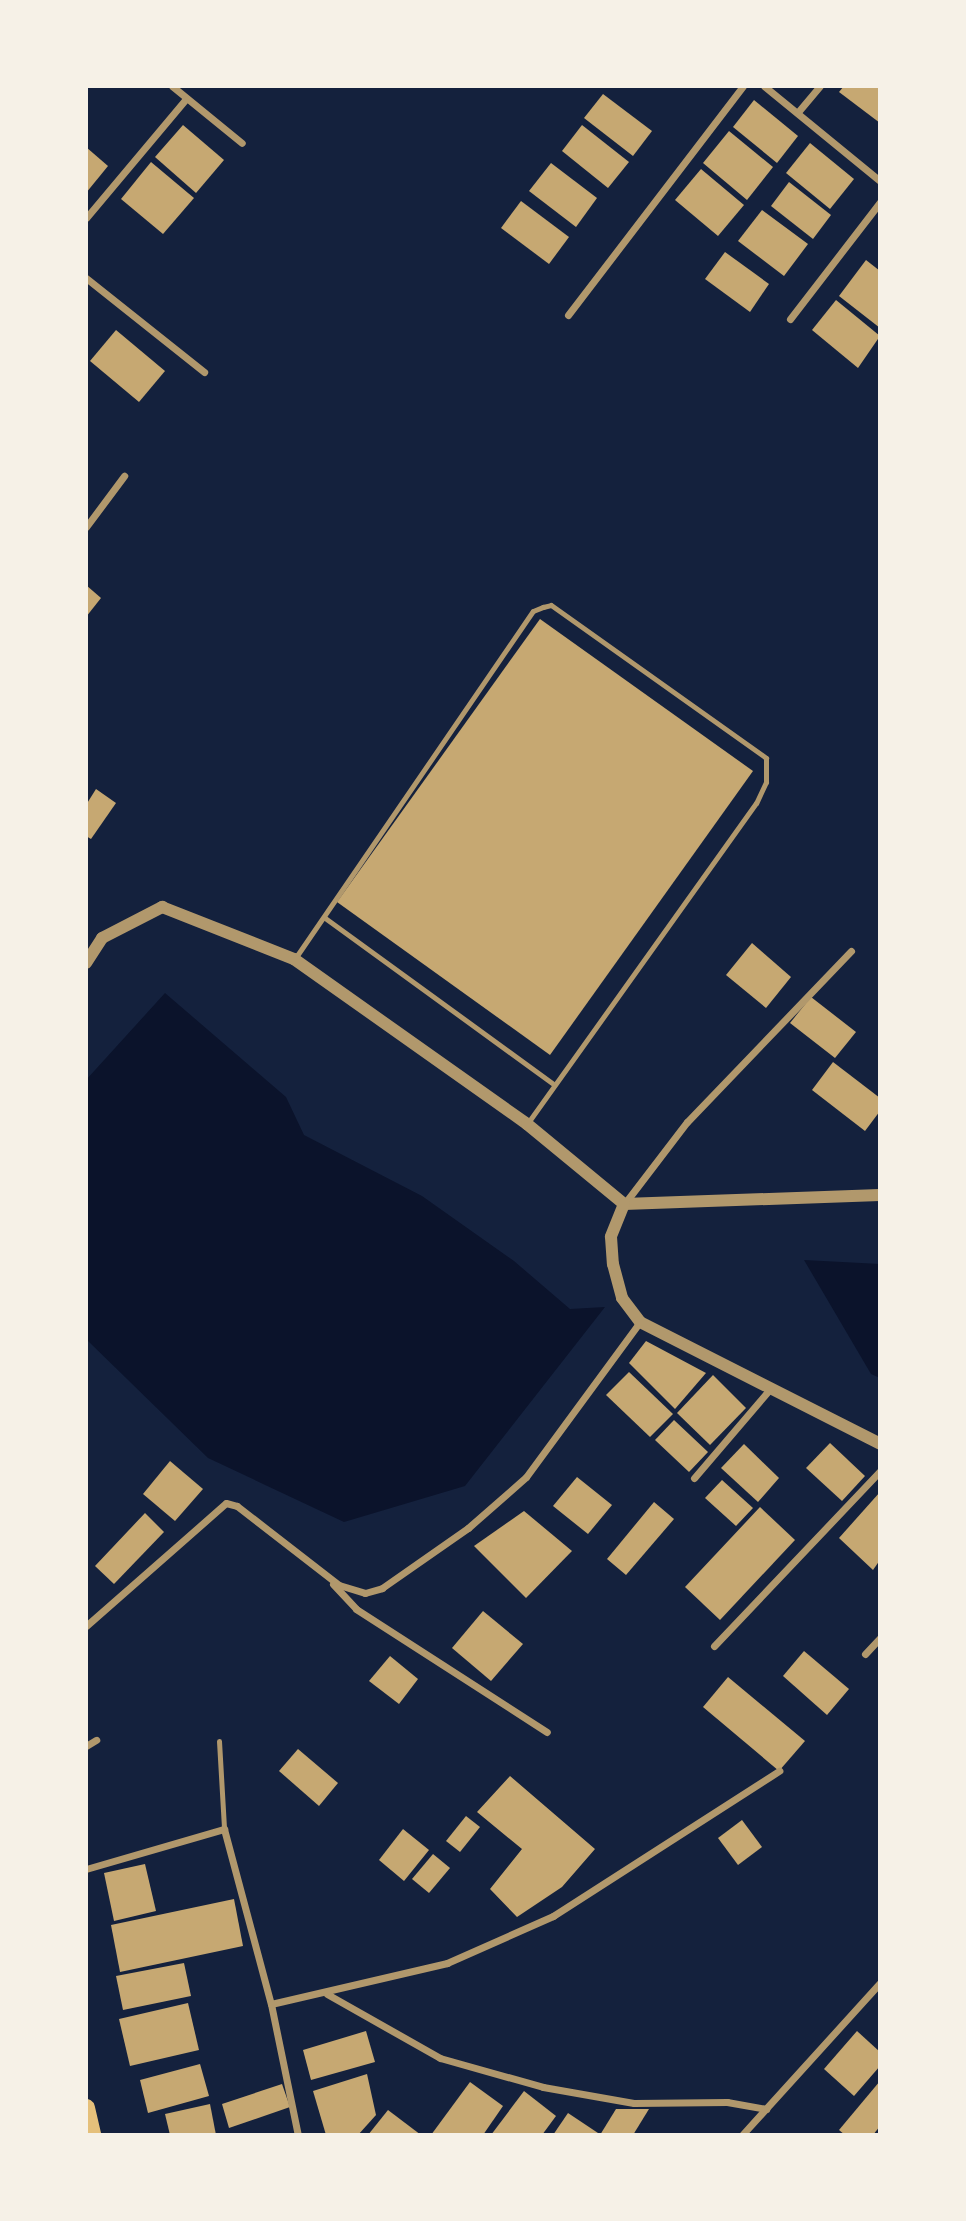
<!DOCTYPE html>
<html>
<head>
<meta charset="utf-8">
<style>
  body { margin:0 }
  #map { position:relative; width:966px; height:2221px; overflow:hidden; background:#14213d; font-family:"Asap Condensed",sans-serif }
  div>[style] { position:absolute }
  .water>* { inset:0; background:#0b132b }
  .building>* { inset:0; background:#c6a872 }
  .service>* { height:5px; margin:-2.5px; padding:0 2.5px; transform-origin:2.5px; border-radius:2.5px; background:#b1986c }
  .minor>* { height:7px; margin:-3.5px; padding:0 3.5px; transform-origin:3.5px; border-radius:3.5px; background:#b1986c }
  .tertiary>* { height:12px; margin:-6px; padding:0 6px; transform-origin:6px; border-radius:6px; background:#b1986c }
  .primary>* { height:18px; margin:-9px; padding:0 9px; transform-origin:9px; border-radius:9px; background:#e5c07b }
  span { translate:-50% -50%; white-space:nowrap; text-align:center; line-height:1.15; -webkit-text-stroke:5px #f6f1e7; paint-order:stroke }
  .frame { position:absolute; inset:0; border:88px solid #f6f1e7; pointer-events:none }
</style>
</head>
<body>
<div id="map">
  <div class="water">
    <i style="clip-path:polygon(165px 993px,286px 1097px,304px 1135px,422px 1196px,514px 1261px,570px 1309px,605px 1307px,465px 1486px,344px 1522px,208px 1458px,86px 1339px,86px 1080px)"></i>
    <i style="clip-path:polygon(804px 1260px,880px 1264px,880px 1378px,871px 1374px)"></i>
  </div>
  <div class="building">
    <i style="clip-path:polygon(844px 86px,880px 86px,880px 123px,839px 92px)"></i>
    <i style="clip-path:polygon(603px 94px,652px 131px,633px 156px,584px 118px)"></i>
    <i style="clip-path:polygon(754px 100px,798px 136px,777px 163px,733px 127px)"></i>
    <i style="clip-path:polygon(183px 125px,224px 160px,196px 193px,155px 157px)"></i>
    <i style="clip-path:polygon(582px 125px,629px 162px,608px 188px,562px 151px)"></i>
    <i style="clip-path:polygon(729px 131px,773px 167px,747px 200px,703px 163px)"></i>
    <i style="clip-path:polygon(810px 143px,854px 179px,830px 209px,786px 173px)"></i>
    <i style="clip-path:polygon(86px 147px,108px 166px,86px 193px)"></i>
    <i style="clip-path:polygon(151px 162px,194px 198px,163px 234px,121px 199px)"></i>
    <i style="clip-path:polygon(551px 163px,597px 198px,576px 227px,529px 191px)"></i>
    <i style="clip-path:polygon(701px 169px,744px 205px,718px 236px,675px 200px)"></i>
    <i style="clip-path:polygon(789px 182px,831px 215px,813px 239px,771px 206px)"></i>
    <i style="clip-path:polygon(521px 201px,569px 237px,549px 264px,501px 228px)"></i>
    <i style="clip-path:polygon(762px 210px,808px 244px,784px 276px,738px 241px)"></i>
    <i style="clip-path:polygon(725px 252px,769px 284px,750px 312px,705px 279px)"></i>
    <i style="clip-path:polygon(866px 260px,880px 271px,880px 328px,839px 296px)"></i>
    <i style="clip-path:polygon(836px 300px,880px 336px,858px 368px,812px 330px)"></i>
    <i style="clip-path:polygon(116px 330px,165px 371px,139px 402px,90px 361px)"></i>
    <i style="clip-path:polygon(86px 585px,101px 598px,86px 617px)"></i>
    <i style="clip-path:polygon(540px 619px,753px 771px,550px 1055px,337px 902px)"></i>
    <i style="clip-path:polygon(96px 789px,116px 803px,91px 839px,86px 836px,86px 805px)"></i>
    <i style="clip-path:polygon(752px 943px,791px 977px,766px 1008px,726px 975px)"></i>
    <i style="clip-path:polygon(811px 997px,856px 1032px,835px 1058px,790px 1023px)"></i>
    <i style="clip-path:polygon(833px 1062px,880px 1098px,880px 1111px,865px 1131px,812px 1090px)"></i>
    <i style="clip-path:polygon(646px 1341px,706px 1373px,675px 1409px,629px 1363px)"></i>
    <i style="clip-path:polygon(629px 1372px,673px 1414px,650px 1437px,606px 1395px)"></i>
    <i style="clip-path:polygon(713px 1375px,746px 1408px,710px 1445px,677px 1413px)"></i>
    <i style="clip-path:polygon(674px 1420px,708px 1452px,689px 1472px,655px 1440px)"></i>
    <i style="clip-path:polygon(830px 1443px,865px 1476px,842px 1501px,806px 1468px)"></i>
    <i style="clip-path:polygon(744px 1444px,779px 1478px,758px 1502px,721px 1468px)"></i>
    <i style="clip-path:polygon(170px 1461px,203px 1489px,175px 1521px,143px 1494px)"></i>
    <i style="clip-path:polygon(577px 1477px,612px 1505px,588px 1534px,553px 1506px)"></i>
    <i style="clip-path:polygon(722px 1480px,753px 1508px,736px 1526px,705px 1498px)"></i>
    <i style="clip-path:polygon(880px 1492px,880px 1560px,873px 1570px,839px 1538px)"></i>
    <i style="clip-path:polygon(654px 1502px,674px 1519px,626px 1575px,607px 1559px)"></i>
    <i style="clip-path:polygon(760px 1507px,795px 1540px,720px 1620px,685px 1587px)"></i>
    <i style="clip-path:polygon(524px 1511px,572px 1551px,526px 1598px,474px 1546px)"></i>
    <i style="clip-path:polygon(145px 1513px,164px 1532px,114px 1584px,95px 1566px)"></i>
    <i style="clip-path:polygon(483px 1611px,523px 1644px,491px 1681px,452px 1648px)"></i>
    <i style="clip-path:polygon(804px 1651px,849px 1689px,827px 1715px,783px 1676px)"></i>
    <i style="clip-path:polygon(390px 1656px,418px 1679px,399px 1704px,369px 1681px)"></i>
    <i style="clip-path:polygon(728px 1677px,805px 1741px,779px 1771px,703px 1707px)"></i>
    <i style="clip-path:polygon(298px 1749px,338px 1783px,319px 1806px,279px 1771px)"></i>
    <i style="clip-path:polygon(510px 1776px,595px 1849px,562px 1887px,517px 1917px,490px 1889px,522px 1849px,477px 1812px)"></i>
    <i style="clip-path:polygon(466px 1816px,480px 1827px,460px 1852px,446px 1841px)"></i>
    <i style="clip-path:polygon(742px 1820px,762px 1847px,738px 1865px,718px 1838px)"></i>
    <i style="clip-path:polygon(403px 1829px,429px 1850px,404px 1881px,379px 1860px)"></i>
    <i style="clip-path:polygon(433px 1854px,450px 1868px,429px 1893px,412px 1879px)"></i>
    <i style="clip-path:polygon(145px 1864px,156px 1911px,114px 1921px,104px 1873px)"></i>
    <i style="clip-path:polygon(234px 1899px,243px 1946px,120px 1972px,111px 1925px)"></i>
    <i style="clip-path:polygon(184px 1963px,191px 1996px,123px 2010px,116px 1976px)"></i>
    <i style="clip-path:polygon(188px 2003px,199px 2050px,130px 2066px,119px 2019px)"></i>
    <i style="clip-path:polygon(366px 2031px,375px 2062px,311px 2080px,303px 2050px)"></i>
    <i style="clip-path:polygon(857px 2031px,880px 2052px,880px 2066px,854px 2096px,824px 2069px)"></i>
    <i style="clip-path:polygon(200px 2064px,209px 2096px,148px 2113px,140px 2080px)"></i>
    <i style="clip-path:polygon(367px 2074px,376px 2115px,358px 2135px,326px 2135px,313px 2091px)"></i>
    <i style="clip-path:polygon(880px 2081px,880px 2126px,873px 2135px,845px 2135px,839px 2130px)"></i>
    <i style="clip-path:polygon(470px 2082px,503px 2106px,483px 2135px,431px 2135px)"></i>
    <i style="clip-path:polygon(282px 2084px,290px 2107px,229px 2128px,222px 2104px)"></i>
    <i style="clip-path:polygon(524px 2091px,556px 2116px,542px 2135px,491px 2135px)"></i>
    <i style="clip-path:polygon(210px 2104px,216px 2135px,170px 2135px,165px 2114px)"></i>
    <i style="clip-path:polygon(616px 2109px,649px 2109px,633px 2135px,600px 2135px)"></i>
    <i style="clip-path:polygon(388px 2110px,421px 2135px,368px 2135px)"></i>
    <i style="clip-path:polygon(568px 2113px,598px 2133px,597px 2135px,553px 2135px)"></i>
  </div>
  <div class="service">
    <i style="left:325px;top:918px;width:281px;rotate:36deg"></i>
    <i style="left:296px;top:957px;width:419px;rotate:-55.6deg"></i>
    <i style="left:533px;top:611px;width:11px;rotate:-22deg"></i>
    <i style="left:543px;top:607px;width:8px;rotate:-14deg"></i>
    <i style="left:551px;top:605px;width:264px;rotate:35.4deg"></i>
    <i style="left:766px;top:758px;width:24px;rotate:90deg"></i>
    <i style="left:766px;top:782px;width:23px;rotate:115deg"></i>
    <i style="left:756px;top:803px;width:394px;rotate:125.5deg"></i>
    <i style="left:219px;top:1741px;width:88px;rotate:86.7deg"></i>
  </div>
  <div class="minor">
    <i style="left:172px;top:86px;width:90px;rotate:39.2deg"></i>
    <i style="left:764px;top:86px;width:150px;rotate:39.3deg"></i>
    <i style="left:798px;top:112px;width:34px;rotate:-50deg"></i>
    <i style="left:86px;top:218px;width:155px;rotate:-50deg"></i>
    <i style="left:86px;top:278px;width:151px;rotate:38.5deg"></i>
    <i style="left:568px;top:315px;width:288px;rotate:-52.6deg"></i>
    <i style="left:790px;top:319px;width:148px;rotate:-52.4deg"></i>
    <i style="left:86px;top:527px;width:64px;rotate:-53.3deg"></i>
    <i style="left:625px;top:1203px;width:102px;rotate:-52.6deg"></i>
    <i style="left:687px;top:1122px;width:237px;rotate:-46.2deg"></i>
    <i style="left:694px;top:1478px;width:118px;rotate:-49.5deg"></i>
    <i style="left:333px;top:1584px;width:34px;rotate:47deg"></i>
    <i style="left:356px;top:1609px;width:227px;rotate:32.8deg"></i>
    <i style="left:86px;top:1626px;width:186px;rotate:-41.3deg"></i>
    <i style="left:226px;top:1503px;width:11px;rotate:15deg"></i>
    <i style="left:237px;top:1506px;width:129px;rotate:37.8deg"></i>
    <i style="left:339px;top:1585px;width:27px;rotate:17deg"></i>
    <i style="left:365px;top:1593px;width:18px;rotate:-16deg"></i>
    <i style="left:382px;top:1588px;width:105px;rotate:-34.9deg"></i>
    <i style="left:468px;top:1528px;width:77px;rotate:-41.3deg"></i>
    <i style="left:526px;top:1477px;width:192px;rotate:-53.7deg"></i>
    <i style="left:714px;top:1646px;width:241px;rotate:-46.5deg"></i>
    <i style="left:865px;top:1654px;width:22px;rotate:-47deg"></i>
    <i style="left:86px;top:1746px;width:12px;rotate:-31deg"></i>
    <i style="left:86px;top:1869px;width:144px;rotate:-16.2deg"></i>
    <i style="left:224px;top:1829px;width:181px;rotate:75deg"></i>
    <i style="left:271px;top:2004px;width:134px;rotate:78.4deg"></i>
    <i style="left:327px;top:1994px;width:130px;rotate:29.5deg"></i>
    <i style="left:440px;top:2058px;width:107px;rotate:15.7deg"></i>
    <i style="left:543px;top:2087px;width:92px;rotate:10deg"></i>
    <i style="left:634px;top:2103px;width:93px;rotate:-0.6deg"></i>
    <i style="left:727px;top:2102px;width:40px;rotate:10deg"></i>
    <i style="left:271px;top:2004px;width:181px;rotate:-13.1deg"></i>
    <i style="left:447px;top:1963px;width:116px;rotate:-23.9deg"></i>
    <i style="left:553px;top:1916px;width:269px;rotate:-32.7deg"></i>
    <i style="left:742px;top:2135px;width:205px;rotate:-47.8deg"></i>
  </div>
  <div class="tertiary">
    <i style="left:86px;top:963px;width:30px;rotate:-57deg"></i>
    <i style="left:102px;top:938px;width:68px;rotate:-27.3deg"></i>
    <i style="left:162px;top:907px;width:142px;rotate:21.5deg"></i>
    <i style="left:294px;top:959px;width:286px;rotate:35.3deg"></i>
    <i style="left:527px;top:1124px;width:126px;rotate:39.5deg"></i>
    <i style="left:624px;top:1204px;width:256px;rotate:-2deg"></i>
    <i style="left:624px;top:1204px;width:35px;rotate:112deg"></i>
    <i style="left:611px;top:1237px;width:27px;rotate:86deg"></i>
    <i style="left:613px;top:1264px;width:35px;rotate:75deg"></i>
    <i style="left:622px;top:1298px;width:30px;rotate:53deg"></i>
    <i style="left:640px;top:1322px;width:269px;rotate:26.9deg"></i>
  </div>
  <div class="primary">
    <i style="left:86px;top:2108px;width:28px;rotate:77deg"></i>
  </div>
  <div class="frame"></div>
</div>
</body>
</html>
